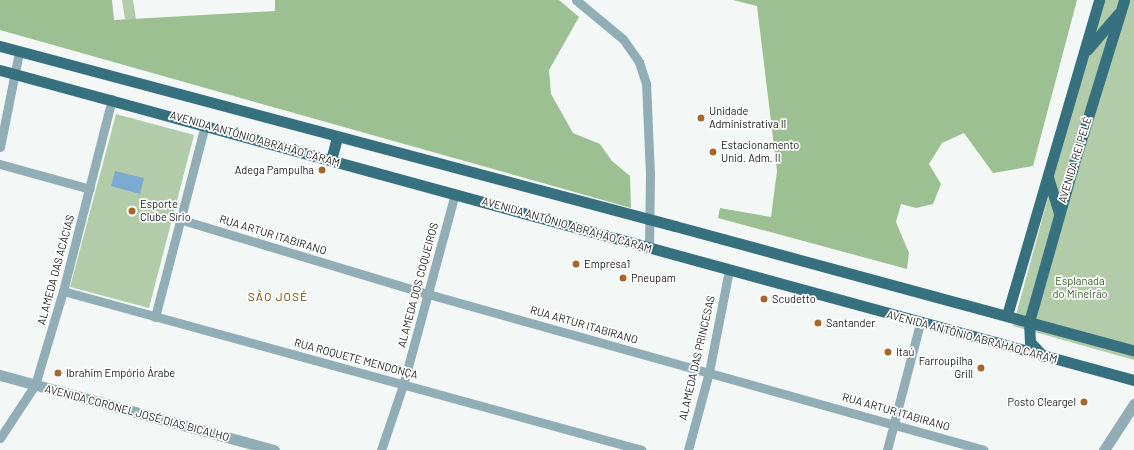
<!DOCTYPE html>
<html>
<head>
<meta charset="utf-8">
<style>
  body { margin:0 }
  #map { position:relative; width:1134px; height:450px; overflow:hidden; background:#f3f8f7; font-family:Barlow,sans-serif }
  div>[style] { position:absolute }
  .green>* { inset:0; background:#b2ccaa }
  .forest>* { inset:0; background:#9dc092 }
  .water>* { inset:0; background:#7babd1 }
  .minor>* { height:9px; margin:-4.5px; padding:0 4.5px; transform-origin:4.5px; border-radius:4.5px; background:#91aeb6 }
  .tertiary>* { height:11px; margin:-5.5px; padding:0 5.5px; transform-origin:5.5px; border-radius:5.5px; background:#91aeb6 }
  .primary>* { height:11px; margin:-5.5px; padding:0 5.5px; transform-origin:5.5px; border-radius:5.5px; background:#37717f }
  .dots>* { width:11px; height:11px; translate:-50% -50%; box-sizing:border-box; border:2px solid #fff; border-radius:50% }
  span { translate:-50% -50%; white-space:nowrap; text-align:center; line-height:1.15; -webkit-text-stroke:3.5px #fff; paint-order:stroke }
  .poi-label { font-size:11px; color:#212322 }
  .left { translate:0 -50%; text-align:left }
  .right { translate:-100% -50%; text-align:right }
  .street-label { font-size:11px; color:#212322 }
  .park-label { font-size:11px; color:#366426 }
  .neighbourhood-label { font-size:12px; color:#7d460c; letter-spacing:1px }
</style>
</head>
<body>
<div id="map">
  <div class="green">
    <i style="clip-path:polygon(122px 0,133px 0,136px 19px,125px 19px)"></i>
    <i style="clip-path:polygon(1102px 0,1134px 0,1134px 360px,1013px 326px)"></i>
    <i style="clip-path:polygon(116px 114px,194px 135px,149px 308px,70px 287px)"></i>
  </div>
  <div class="forest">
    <i style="clip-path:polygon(0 0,112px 0,114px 20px,275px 11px,275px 0,559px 0,579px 17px,549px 70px,551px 94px,573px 133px,600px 144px,612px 161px,630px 176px,631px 208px,0 30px)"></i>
    <i style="clip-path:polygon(733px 0,1077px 0,1033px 166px,993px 173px,964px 133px,942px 143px,929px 164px,941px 184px,933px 204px,916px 208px,901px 204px,896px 222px,909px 253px,907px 269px,718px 218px,720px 208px,771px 217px,777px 171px,757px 6px)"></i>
  </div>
  <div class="water">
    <i style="clip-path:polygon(115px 171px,144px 178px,140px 194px,111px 186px)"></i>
  </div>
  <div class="minor">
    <i style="left:576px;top:0;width:61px;rotate:39.7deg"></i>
    <i style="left:623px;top:39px;width:28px;rotate:55deg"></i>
    <i style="left:639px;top:62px;width:22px;rotate:72deg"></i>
    <i style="left:646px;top:83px;width:90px;rotate:87.5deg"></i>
    <i style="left:650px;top:173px;width:75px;rotate:90.8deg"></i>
    <i style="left:0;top:147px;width:97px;rotate:-78.7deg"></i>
    <i style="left:0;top:164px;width:93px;rotate:15.5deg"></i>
    <i style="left:179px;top:219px;width:260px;rotate:16.8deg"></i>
    <i style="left:428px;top:294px;width:577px;rotate:15.67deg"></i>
    <i style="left:63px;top:291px;width:600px;rotate:15.36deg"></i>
    <i style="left:155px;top:317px;width:198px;rotate:-75.4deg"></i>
    <i style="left:0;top:438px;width:64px;rotate:-56.6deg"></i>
    <i style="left:35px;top:385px;width:98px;rotate:-73.4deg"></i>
    <i style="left:63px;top:291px;width:198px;rotate:-75.7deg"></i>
    <i style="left:381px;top:450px;width:69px;rotate:-71.3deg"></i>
    <i style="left:403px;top:385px;width:198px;rotate:-74.8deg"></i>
    <i style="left:688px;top:450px;width:81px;rotate:-74.9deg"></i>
    <i style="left:709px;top:372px;width:104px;rotate:-78.9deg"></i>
    <i style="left:887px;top:450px;width:131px;rotate:-75.4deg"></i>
  </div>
  <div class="tertiary">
    <i style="left:0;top:375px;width:284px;rotate:15.3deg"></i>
    <i style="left:1104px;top:450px;width:55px;rotate:-56.9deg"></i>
  </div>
  <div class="primary">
    <i style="left:0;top:46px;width:699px;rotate:14.93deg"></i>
    <i style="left:675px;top:226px;width:476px;rotate:15.2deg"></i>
    <i style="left:1087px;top:50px;width:48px;rotate:-49.3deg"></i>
    <i style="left:0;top:70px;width:1176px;rotate:15.29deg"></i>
    <i style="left:331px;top:160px;width:23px;rotate:-75deg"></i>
    <i style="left:1048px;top:177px;width:39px;rotate:73deg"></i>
    <i style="left:1007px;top:315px;width:328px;rotate:-73.7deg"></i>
    <i style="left:1043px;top:356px;width:19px;rotate:-133deg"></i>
    <i style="left:1030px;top:342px;width:20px;rotate:-93deg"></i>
    <i style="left:1029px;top:322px;width:165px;rotate:-74.2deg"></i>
    <i style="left:1074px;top:163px;width:170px;rotate:-72.9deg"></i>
  </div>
  <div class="dots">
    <i style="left:701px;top:118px;background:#a6672d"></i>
    <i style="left:713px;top:152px;background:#a6672d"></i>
    <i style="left:322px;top:170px;background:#a6672d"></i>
    <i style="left:132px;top:211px;background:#a6672d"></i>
    <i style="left:576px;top:264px;background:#a6672d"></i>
    <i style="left:623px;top:278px;background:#a6672d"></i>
    <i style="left:764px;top:299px;background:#a6672d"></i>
    <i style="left:818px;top:323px;background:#a6672d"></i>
    <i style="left:888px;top:352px;background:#a6672d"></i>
    <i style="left:981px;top:368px;background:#a6672d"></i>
    <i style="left:58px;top:373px;background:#a6672d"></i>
    <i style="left:1084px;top:402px;background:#a6672d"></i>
  </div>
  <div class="poi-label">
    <span class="left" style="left:709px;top:118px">Unidade<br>Administrativa II</span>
    <span class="left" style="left:721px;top:152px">Estacionamento<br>Unid. Adm. II</span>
    <span class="right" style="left:314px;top:170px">Adega Pampulha</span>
    <span class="left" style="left:140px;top:211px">Esporte<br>Clube Sírio</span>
    <span class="left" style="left:584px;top:264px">Empresa1</span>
    <span class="left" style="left:631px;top:278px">Pneupam</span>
    <span class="left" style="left:772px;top:299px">Scudetto</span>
    <span class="left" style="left:826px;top:323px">Santander</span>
    <span class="left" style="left:896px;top:352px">Itaú</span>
    <span class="right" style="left:973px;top:368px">Farroupilha<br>Grill</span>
    <span class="left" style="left:66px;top:373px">Ibrahim Empório Árabe</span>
    <span class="right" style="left:1076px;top:402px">Posto Cleargel</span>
  </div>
  <div class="street-label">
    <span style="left:255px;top:139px;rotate:16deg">AVENIDA ANTÔNIO ABRAHÃO CARAM</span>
    <span style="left:1075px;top:160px;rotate:-73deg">AVENIDA REI PELÉ</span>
    <span style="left:567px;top:225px;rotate:16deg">AVENIDA ANTÔNIO ABRAHÃO CARAM</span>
    <span style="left:273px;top:235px;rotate:17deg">RUA ARTUR ITABIRANO</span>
    <span style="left:56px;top:270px;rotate:-75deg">ALAMEDA DAS ACÁCIAS</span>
    <span style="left:418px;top:285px;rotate:-75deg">ALAMEDA DOS COQUEIROS</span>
    <span style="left:584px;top:325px;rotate:16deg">RUA ARTUR ITABIRANO</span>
    <span style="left:972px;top:337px;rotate:15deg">AVENIDA ANTÔNIO ABRAHÃO CARAM</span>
    <span style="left:697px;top:358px;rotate:-77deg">ALAMEDA DAS PRINCESAS</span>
    <span style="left:356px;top:359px;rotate:15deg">RUA ROQUETE MENDONÇA</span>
    <span style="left:896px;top:412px;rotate:16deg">RUA ARTUR ITABIRANO</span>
    <span style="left:137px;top:413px;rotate:15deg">AVENIDA CORONEL JOSÉ DIAS BICALHO</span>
  </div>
  <div class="park-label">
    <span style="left:1080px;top:288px">Esplanada<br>do Mineirão</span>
  </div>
  <div class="neighbourhood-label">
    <span style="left:278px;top:297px">SÃO JOSÉ</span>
  </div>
</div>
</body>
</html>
